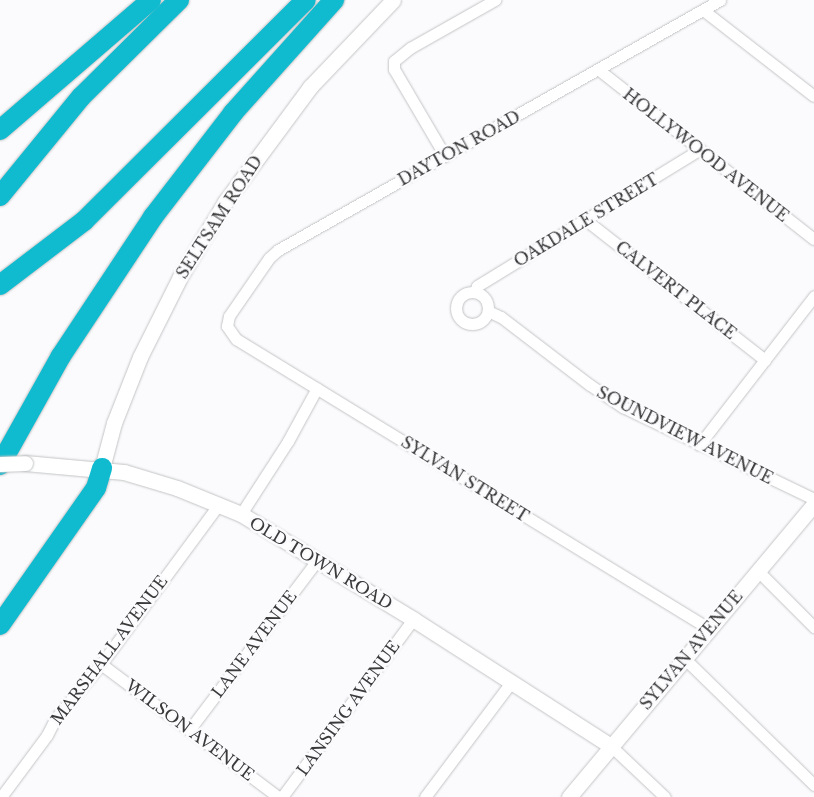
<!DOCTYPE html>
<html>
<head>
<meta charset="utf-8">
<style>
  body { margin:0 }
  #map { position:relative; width:814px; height:797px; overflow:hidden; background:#fbfbfd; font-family:"Libre Baskerville",serif }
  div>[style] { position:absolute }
  .roads { filter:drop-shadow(0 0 1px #c3c4c6) drop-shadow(0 0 1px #c3c4c6) }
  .street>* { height:11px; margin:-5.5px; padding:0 5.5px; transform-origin:5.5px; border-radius:5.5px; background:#fff }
  .street>.ring { margin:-5.5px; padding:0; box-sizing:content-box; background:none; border:11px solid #fff; border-radius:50% }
  .secondary>* { height:15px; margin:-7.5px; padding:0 7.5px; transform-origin:7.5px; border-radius:7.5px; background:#fff }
  .highway>* { height:20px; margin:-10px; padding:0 10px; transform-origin:10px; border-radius:10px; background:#10bbcf }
  .bridges { filter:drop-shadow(0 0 1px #c3c4c6) drop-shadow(0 0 1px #c3c4c6) }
  .secondary-bridge>* { height:15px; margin:-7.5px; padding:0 7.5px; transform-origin:7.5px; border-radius:7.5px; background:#fff }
  span { translate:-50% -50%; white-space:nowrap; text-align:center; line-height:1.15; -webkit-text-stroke:5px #fbfbfd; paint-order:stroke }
  .street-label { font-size:16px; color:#3a3a3b }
</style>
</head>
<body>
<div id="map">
  <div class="roads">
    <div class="street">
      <i style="left:703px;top:10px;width:140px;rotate:37.8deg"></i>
      <i style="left:599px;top:70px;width:273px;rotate:38.2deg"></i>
      <i style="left:445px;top:156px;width:101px;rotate:-120.4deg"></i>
      <i style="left:394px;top:69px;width:8px;rotate:-90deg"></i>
      <i style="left:394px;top:61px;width:21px;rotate:-39deg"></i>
      <i style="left:410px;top:48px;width:98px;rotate:-29.5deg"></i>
      <i style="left:587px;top:221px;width:226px;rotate:38deg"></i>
      <i class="ring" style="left:456px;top:292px;width:21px;height:21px"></i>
      <i style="left:475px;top:292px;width:6px;rotate:-72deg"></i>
      <i style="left:477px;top:286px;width:260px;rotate:-31.5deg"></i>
      <i style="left:488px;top:311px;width:14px;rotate:25deg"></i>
      <i style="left:501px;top:317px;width:112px;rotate:37.4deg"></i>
      <i style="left:590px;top:385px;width:40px;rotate:34deg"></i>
      <i style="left:623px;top:407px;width:212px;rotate:25.7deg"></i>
      <i style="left:699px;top:445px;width:188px;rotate:-52.3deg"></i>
      <i style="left:241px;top:514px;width:87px;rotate:-57.2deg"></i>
      <i style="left:288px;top:441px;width:60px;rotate:-61.3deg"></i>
      <i style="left:757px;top:570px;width:81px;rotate:45deg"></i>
      <i style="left:708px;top:628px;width:553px;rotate:-148.52deg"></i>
      <i style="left:236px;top:339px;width:16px;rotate:-125deg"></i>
      <i style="left:227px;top:326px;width:10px;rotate:-79deg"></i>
      <i style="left:229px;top:316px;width:70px;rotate:-55.4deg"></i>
      <i style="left:269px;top:258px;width:12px;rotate:-42deg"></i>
      <i style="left:278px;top:250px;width:508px;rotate:-29.49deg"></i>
      <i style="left:684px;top:658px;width:182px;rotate:44.3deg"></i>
      <i style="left:101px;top:664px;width:221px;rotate:36.9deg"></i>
      <i style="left:190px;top:729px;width:213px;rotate:-53deg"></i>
      <i style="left:611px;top:746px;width:74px;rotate:43.4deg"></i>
      <i style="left:1px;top:797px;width:77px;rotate:-53.4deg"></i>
      <i style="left:47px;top:735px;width:18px;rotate:-63deg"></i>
      <i style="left:55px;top:719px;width:72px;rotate:-50.1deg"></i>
      <i style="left:101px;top:664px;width:199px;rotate:-53.6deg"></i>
      <i style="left:282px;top:797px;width:221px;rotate:-53.6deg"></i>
      <i style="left:425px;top:797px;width:145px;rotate:-53.1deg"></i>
    </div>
    <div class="secondary">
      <i style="left:25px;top:463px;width:99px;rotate:5.2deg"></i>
      <i style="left:124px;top:472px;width:55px;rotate:16.8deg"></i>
      <i style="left:177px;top:488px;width:69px;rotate:22.1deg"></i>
      <i style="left:241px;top:514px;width:202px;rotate:31.4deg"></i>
      <i style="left:413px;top:619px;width:235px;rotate:32.7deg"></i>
      <i style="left:102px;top:468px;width:47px;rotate:-75.1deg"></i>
      <i style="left:114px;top:423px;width:71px;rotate:-68.5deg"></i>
      <i style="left:140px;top:357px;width:89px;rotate:-63.4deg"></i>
      <i style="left:180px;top:277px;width:87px;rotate:-59deg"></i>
      <i style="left:225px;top:202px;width:143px;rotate:-53.5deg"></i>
      <i style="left:310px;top:87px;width:120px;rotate:-46.3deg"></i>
      <i style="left:569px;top:797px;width:382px;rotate:-50.1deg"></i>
    </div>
    <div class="highway">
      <i style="left:0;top:130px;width:199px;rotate:-40.7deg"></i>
      <i style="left:0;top:196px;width:128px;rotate:-50.7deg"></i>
      <i style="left:81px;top:97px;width:138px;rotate:-44.7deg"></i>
      <i style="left:0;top:285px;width:106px;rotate:-37.3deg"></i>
      <i style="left:84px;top:221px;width:313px;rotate:-44.9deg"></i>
      <i style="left:0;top:465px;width:125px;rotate:-60.8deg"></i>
      <i style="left:61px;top:356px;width:167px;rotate:-56.5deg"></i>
      <i style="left:153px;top:217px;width:131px;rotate:-52.4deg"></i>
      <i style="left:233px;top:113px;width:152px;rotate:-48.2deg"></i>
      <i style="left:0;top:625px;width:167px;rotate:-55deg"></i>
      <i style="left:96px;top:488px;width:21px;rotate:-73deg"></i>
    </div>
  </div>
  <div class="bridges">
    <div class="secondary-bridge">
      <i style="left:0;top:464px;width:25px;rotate:-2deg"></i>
    </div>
  </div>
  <div class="street-label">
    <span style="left:459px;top:148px;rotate:-29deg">DAYTON ROAD</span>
    <span style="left:706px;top:155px;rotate:38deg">HOLLYWOOD AVENUE</span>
    <span style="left:219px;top:217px;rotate:-57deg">SELTSAM ROAD</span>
    <span style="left:586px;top:220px;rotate:-31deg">OAKDALE STREET</span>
    <span style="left:676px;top:290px;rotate:38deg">CALVERT PLACE</span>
    <span style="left:685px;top:435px;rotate:27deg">SOUNDVIEW AVENUE</span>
    <span style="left:465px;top:479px;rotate:32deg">SYLVAN STREET</span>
    <span style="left:321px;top:563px;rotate:31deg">OLD TOWN ROAD</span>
    <span style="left:254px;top:644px;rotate:-53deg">LANE AVENUE</span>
    <span style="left:109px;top:650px;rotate:-53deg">MARSHALL AVENUE</span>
    <span style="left:691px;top:650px;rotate:-50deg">SYLVAN AVENUE</span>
    <span style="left:348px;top:708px;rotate:-54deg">LANSING AVENUE</span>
    <span style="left:190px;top:730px;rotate:37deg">WILSON AVENUE</span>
  </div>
</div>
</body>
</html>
